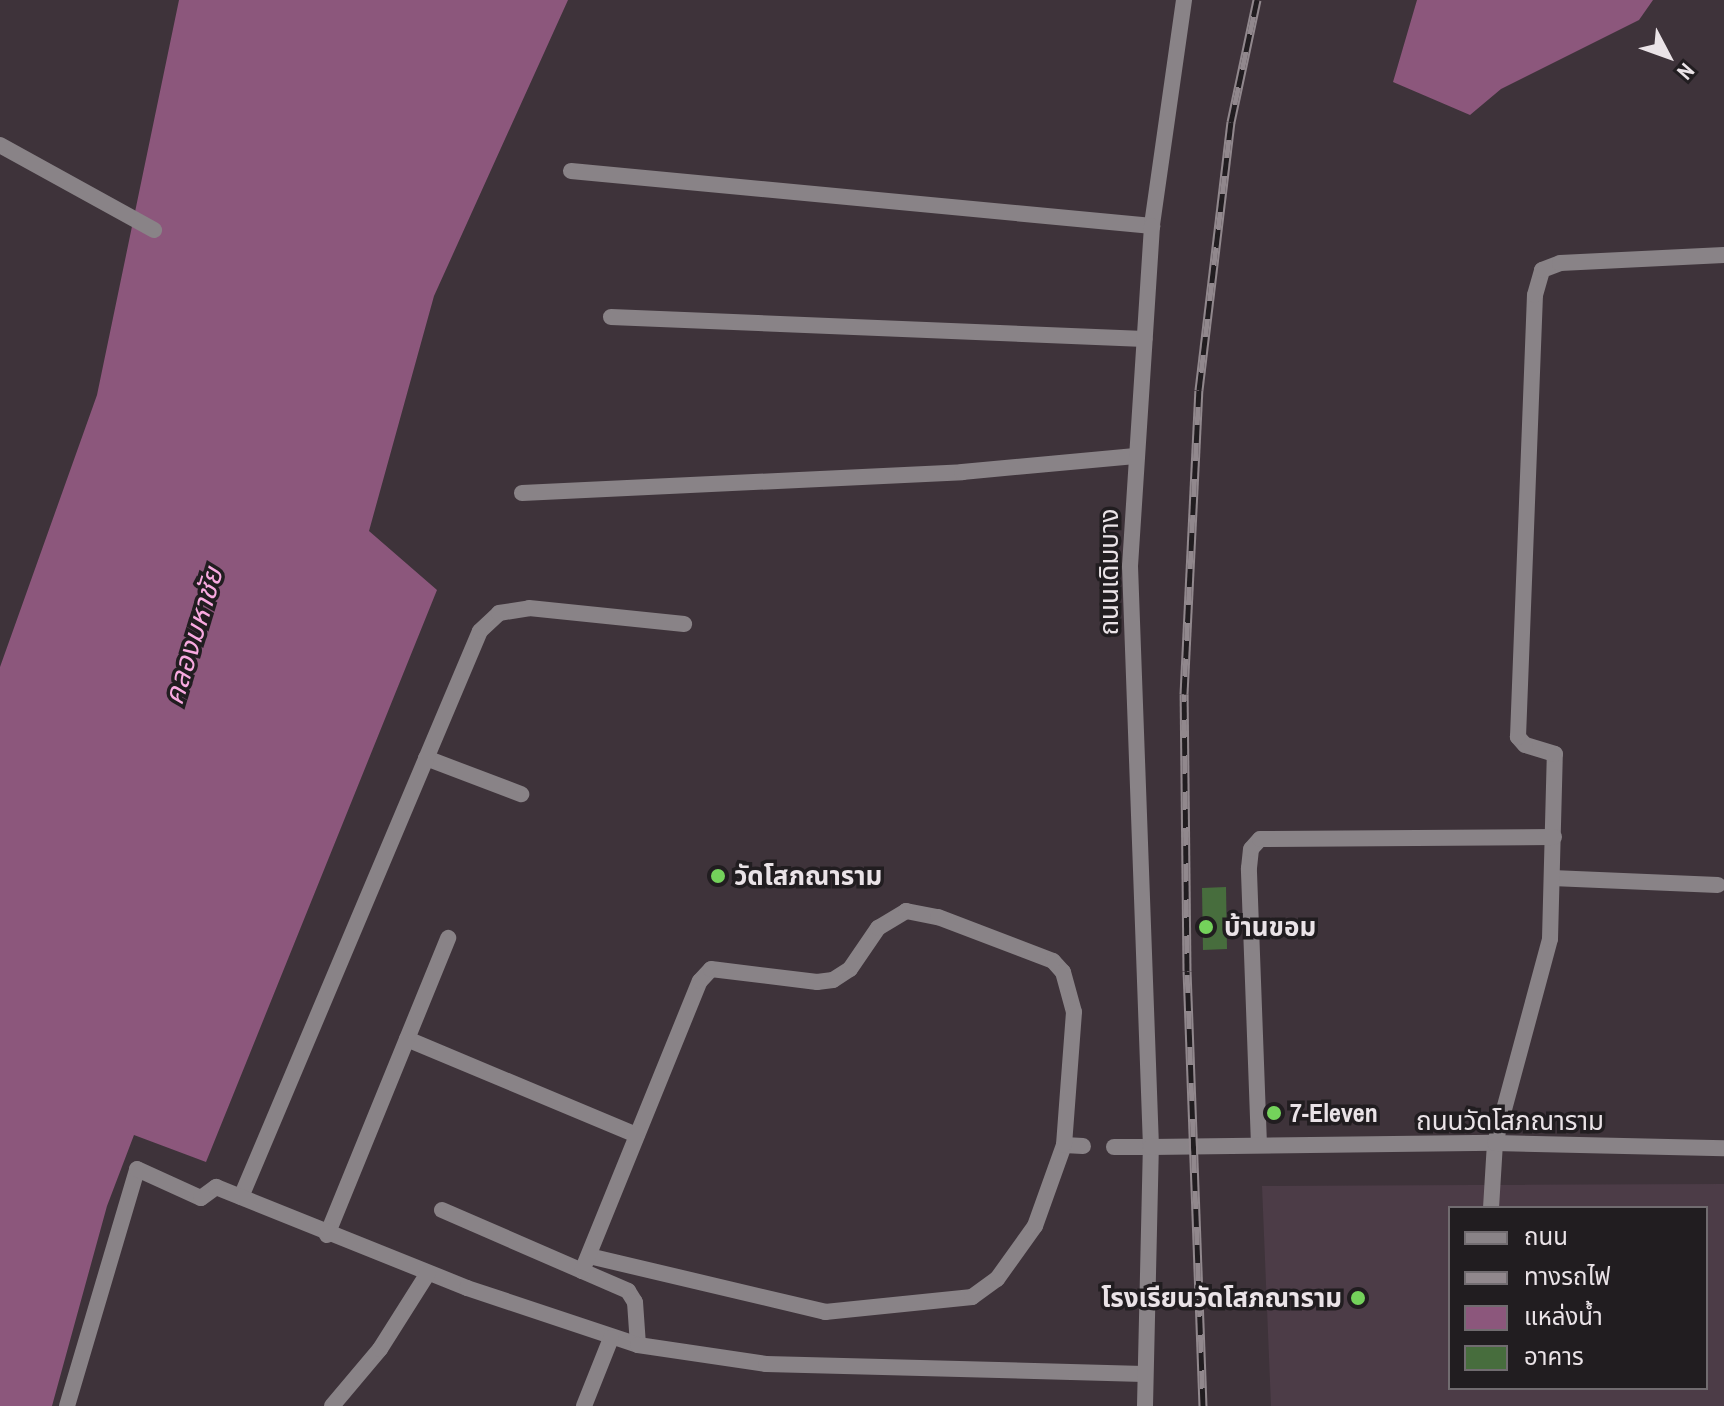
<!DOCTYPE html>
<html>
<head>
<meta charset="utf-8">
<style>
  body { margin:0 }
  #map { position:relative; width:1724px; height:1406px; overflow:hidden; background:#3e333a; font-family:"Archivo Narrow","Noto Sans Thai",sans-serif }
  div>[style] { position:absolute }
  .built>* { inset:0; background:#4c3c47 }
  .water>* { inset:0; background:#8c577c }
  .building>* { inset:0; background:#476d3d }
  .service>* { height:16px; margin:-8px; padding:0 8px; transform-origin:8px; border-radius:8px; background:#898387 }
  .minor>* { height:16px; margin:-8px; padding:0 8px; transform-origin:8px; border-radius:8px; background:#898387 }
  .tertiary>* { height:16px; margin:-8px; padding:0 8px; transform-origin:8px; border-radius:8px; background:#898387 }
  .rail>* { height:9px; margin-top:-4.5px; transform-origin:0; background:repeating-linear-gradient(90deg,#211d20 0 18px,#91888d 0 36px); box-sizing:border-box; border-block:2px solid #91888d }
  .dots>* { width:22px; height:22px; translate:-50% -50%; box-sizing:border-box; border:4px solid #211d20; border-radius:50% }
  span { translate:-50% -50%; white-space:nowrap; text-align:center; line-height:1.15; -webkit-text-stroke:7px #211d20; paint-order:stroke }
  .street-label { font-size:26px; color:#eae3e7 }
  .poi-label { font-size:26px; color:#eae3e7; font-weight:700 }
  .left { translate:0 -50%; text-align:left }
  .right { translate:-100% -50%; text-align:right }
  .water-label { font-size:28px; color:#f9aae1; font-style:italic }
  .legend { position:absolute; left:1448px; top:1206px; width:260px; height:184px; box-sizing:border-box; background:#211d20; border:2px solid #716c70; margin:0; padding:10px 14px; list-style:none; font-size:24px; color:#eae3e7 }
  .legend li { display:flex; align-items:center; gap:16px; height:40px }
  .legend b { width:40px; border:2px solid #716c70 }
  .north { position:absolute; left:1628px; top:16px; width:80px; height:80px; -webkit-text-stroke:6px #211d20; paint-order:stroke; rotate:131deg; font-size:22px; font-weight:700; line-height:32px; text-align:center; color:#eae3e7 }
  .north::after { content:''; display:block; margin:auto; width:28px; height:36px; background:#eae3e7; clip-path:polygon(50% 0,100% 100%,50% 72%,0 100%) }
</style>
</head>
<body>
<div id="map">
  <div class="built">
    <i style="clip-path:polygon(evenodd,1724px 1184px,1724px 1406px,1271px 1406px,1262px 1186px,1724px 1184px,1450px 1208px,1706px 1208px,1706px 1388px,1450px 1388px,1450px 1208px)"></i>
  </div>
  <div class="water">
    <i style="clip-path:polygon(179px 0,568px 0,434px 296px,369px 531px,437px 590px,206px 1162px,134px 1135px,107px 1206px,52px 1406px,0 1406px,0 667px,97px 395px)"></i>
    <i style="clip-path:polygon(1417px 0,1653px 0,1639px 20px,1501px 89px,1470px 115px,1393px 82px)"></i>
  </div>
  <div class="building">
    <i style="clip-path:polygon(1226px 887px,1227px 949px,1203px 950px,1202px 888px)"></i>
  </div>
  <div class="service">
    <i style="left:0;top:145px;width:176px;rotate:28.9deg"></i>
    <i style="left:571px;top:171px;width:584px;rotate:5.41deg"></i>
    <i style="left:611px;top:317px;width:534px;rotate:2.36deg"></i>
    <i style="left:522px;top:493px;width:441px;rotate:-2.7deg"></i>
    <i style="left:962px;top:472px;width:174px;rotate:-5.3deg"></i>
    <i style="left:426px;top:758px;width:102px;rotate:20.8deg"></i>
    <i style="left:407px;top:1039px;width:249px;rotate:22.7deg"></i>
    <i style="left:1114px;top:1147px;width:37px"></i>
    <i style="left:241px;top:1197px;width:614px;rotate:-67.11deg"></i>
    <i style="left:480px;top:631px;width:26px;rotate:-43deg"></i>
    <i style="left:499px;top:613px;width:30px;rotate:-9deg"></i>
    <i style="left:529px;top:608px;width:156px;rotate:5.9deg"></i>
    <i style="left:1491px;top:1208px;width:65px;rotate:-86.5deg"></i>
    <i style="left:442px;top:1210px;width:203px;rotate:23.5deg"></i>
    <i style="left:628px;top:1291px;width:13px;rotate:58deg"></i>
    <i style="left:635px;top:1302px;width:43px;rotate:86deg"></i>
    <i style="left:327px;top:1235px;width:321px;rotate:-67.8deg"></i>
    <i style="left:589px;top:1256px;width:243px;rotate:13.3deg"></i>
    <i style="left:825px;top:1312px;width:148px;rotate:-5.8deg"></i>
    <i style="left:972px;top:1297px;width:31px;rotate:-36deg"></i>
    <i style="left:997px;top:1279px;width:65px;rotate:-54.4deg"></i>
    <i style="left:1035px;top:1226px;width:86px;rotate:-70.3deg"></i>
    <i style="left:1064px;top:1145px;width:19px;rotate:3deg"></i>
    <i style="left:582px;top:1271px;width:313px;rotate:-67.9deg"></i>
    <i style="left:700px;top:981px;width:16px;rotate:-47deg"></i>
    <i style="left:711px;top:969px;width:107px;rotate:7deg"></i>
    <i style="left:817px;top:982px;width:16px;rotate:-7deg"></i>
    <i style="left:833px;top:980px;width:20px;rotate:-33deg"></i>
    <i style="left:850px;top:969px;width:50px;rotate:-55.7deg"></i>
    <i style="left:878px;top:928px;width:33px;rotate:-31deg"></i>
    <i style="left:906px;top:911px;width:33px;rotate:11deg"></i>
    <i style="left:938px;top:917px;width:123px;rotate:20.9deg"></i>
    <i style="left:1053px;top:961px;width:15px;rotate:48deg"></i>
    <i style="left:1063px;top:972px;width:41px;rotate:74.6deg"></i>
    <i style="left:1074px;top:1012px;width:133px;rotate:94.3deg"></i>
  </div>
  <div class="minor">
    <i style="left:1552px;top:878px;width:166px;rotate:2.4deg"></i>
    <i style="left:1495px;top:1143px;width:211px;rotate:-74.9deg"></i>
    <i style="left:1550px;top:939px;width:185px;rotate:-88.5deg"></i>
    <i style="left:1555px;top:754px;width:31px;rotate:-163deg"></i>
    <i style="left:1525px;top:745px;width:11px;rotate:-131deg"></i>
    <i style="left:1518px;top:737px;width:442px;rotate:-87.8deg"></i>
    <i style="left:1535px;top:295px;width:26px;rotate:-74deg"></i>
    <i style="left:1542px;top:270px;width:19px;rotate:-21deg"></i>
    <i style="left:1560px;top:263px;width:164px;rotate:-2.8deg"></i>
    <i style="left:1259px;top:1145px;width:277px;rotate:-92.1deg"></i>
    <i style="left:1249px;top:868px;width:19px;rotate:-84deg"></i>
    <i style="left:1251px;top:849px;width:13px;rotate:-48deg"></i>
    <i style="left:1260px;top:839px;width:294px;rotate:-0.4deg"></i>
    <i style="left:67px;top:1406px;width:247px;rotate:-73.5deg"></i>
    <i style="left:137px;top:1169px;width:70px;rotate:24.4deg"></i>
    <i style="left:201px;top:1198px;width:19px;rotate:-36deg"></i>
    <i style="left:216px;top:1187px;width:271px;rotate:21.9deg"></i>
    <i style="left:467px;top:1288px;width:180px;rotate:18.4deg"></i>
    <i style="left:638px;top:1345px;width:129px;rotate:8.4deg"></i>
    <i style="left:766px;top:1364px;width:378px;rotate:1.5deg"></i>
    <i style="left:332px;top:1406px;width:75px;rotate:-49.9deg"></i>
    <i style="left:380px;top:1349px;width:90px;rotate:-57.7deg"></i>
    <i style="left:584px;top:1406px;width:73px;rotate:-68.3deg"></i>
    <i style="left:1145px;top:1406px;width:259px;rotate:-88.7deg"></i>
  </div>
  <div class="tertiary">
    <i style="left:1184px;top:0;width:228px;rotate:98.1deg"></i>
    <i style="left:1152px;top:226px;width:341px;rotate:93.7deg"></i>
    <i style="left:1130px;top:566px;width:581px;rotate:87.93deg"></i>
    <i style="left:1151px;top:1147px;width:344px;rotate:-0.7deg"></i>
    <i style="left:1495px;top:1143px;width:229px;rotate:1.3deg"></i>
  </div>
  <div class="rail">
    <i style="left:1203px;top:1406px;width:435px;rotate:-92.1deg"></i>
    <i style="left:1187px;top:971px;width:277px;rotate:-90.6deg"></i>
    <i style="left:1184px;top:694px;width:304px;rotate:-87.2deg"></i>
    <i style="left:1199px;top:390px;width:270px;rotate:-83.2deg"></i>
    <i style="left:1231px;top:122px;width:125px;rotate:-78deg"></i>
  </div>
  <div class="dots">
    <i style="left:718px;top:876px;background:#74d25b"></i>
    <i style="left:1206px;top:927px;background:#74d25b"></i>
    <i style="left:1274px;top:1113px;background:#74d25b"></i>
    <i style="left:1358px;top:1298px;background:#74d25b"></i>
  </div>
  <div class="street-label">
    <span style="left:1109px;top:572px;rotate:-90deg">ถนนเดิมบาง</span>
    <span style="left:1510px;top:1121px">ถนนวัดโสภณาราม</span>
  </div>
  <div class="poi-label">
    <span class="left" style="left:734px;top:876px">วัดโสภณาราม</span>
    <span class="left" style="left:1224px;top:927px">บ้านขอม</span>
    <span class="left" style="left:1290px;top:1113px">7-Eleven</span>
    <span class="right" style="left:1342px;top:1298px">โรงเรียนวัดโสภณาราม</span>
  </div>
  <div class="water-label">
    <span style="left:193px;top:636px;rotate:-73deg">คลองมหาชัย</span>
  </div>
  <ul class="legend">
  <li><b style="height:10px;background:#898387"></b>ถนน</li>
  <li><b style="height:10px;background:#91888d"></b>ทางรถไฟ</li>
  <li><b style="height:22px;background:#8c577c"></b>แหล่งน้ำ</li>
  <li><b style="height:22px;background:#476d3d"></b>อาคาร</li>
  </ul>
  <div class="north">N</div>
</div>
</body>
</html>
